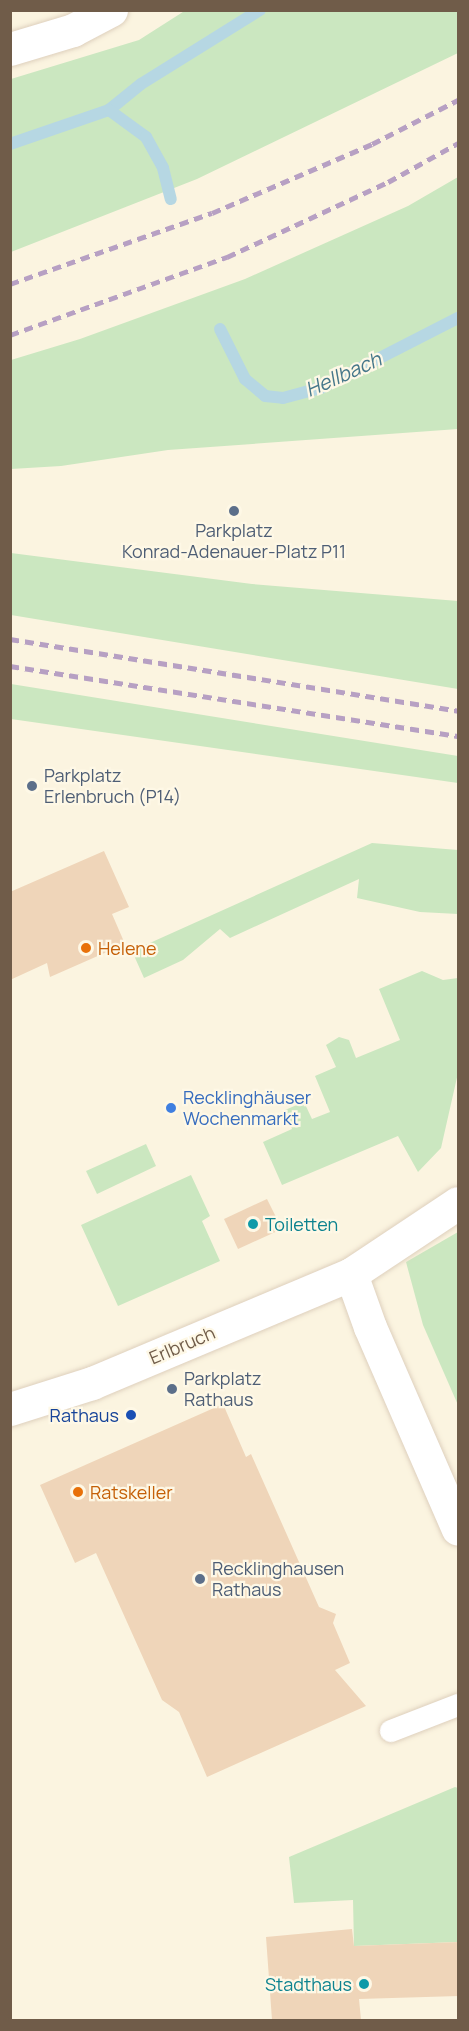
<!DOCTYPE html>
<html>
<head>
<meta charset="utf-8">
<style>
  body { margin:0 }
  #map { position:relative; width:469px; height:2031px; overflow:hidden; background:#fbf4e0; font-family:Manrope,sans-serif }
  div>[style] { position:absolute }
  .green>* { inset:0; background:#cbe7c0 }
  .stream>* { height:12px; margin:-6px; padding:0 6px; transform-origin:6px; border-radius:6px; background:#b6d7e3 }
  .building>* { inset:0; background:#efd5b9 }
  .roads { filter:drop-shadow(0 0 2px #ded0bd) drop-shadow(0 0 2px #ded0bd) }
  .service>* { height:22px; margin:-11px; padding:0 11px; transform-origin:11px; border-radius:11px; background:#fff }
  .minor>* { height:33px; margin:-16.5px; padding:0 16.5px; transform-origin:16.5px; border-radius:16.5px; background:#fff }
  .tertiary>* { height:33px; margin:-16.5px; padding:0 16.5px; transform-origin:16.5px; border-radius:16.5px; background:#fff }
  .rail>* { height:4.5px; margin-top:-2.25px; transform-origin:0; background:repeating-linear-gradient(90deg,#b7a0c3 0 9px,transparent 0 15px) }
  .dots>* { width:16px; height:16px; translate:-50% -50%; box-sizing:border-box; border:3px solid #fef8e6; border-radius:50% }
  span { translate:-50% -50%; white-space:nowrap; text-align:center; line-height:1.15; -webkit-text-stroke:4.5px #fef8e6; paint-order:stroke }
  .service-label { font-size:18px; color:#4e5e75 }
  .left { translate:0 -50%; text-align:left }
  .food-label { font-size:18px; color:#c56008 }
  .shop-label { font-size:18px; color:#366cbe }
  .culture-label { font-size:18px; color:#0d838f }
  .right { translate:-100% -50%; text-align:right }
  .street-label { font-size:18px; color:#705c49 }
  .transit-label { font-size:18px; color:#164399 }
  .water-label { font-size:20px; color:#46778a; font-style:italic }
  .frame { position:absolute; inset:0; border:12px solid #705c49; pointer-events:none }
</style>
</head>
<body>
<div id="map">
  <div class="green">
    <i style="clip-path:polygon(186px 10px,458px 11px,458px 53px,197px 179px,11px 252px,11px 79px,139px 40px)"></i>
    <i style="clip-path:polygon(458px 177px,458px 429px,168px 450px,61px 466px,11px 469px,11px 360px,80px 339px,245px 279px,408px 206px)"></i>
    <i style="clip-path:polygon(11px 553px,252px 584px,458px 601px,458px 689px,11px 615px)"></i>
    <i style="clip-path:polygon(11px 684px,458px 756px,458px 783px,11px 719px)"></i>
    <i style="clip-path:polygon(372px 843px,458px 850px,458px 914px,420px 912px,357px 898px,359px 879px,230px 938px,220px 929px,183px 960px,144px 978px,132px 951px)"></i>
    <i style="clip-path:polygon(422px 971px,443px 980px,458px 978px,458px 1073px,441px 1148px,418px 1172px,398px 1136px,282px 1185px,263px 1142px,292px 1129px,285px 1110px,304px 1102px,312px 1119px,330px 1112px,315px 1076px,336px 1067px,326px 1045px,339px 1037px,349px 1040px,356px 1058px,400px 1040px,379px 989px)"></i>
    <i style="clip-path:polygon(146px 1144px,156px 1166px,97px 1194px,86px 1171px)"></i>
    <i style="clip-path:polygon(191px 1175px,210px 1216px,202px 1221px,220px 1261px,118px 1306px,81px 1225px)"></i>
    <i style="clip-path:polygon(458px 1232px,458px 1405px,423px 1325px,406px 1262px)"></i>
    <i style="clip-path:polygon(455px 1787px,458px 1788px,458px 1942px,354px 1946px,353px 1900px,294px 1903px,289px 1857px)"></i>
  </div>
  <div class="stream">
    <i style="left:109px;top:110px;width:41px;rotate:-39.1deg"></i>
    <i style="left:141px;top:84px;width:140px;rotate:-31.9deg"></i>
    <i style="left:10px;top:144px;width:105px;rotate:-19deg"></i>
    <i style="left:109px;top:110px;width:46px;rotate:36.1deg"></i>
    <i style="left:146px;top:137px;width:35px;rotate:61deg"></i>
    <i style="left:163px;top:168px;width:32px;rotate:76deg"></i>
    <i style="left:220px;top:329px;width:56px;rotate:63.4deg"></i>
    <i style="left:245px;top:379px;width:26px;rotate:40deg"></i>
    <i style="left:265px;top:396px;width:18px;rotate:6deg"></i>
    <i style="left:283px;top:398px;width:39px;rotate:-15deg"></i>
    <i style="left:321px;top:388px;width:154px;rotate:-27.1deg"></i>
  </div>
  <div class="building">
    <i style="clip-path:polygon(104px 851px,129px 907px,112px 914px,125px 944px,50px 977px,47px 963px,10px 980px,10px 892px)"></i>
    <i style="clip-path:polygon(267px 1199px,282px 1229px,238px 1249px,224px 1219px)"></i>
    <i style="clip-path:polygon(223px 1404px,246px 1457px,251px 1454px,319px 1607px,336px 1614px,333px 1623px,350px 1663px,335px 1670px,366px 1706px,207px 1777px,179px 1712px,162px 1700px,96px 1553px,75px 1563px,40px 1485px)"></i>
    <i style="clip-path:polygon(352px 1929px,354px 1946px,459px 1942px,459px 1996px,359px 1999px,361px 2020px,272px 2020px,266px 1937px)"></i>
  </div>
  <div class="roads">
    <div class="service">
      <i style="left:391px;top:1731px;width:72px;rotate:-21.2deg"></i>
    </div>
    <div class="minor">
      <i style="left:10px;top:49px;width:66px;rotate:-16.8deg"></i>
      <i style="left:73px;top:30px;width:43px;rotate:-27.8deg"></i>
      <i style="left:351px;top:1274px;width:56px;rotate:70.3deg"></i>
      <i style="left:370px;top:1327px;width:220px;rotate:66.5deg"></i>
    </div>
    <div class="tertiary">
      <i style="left:10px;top:1409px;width:86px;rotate:-17.6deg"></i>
      <i style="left:92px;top:1383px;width:281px;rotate:-22.8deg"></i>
      <i style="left:351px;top:1274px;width:128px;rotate:-33.6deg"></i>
    </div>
  </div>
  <div class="rail">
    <i style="left:10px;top:284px;width:214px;rotate:-19.4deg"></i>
    <i style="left:212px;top:213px;width:174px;rotate:-23.3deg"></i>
    <i style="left:372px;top:144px;width:97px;rotate:-27.1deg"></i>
    <i style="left:10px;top:335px;width:231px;rotate:-19.8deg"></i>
    <i style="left:227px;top:257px;width:178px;rotate:-25deg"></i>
    <i style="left:388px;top:182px;width:80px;rotate:-29.1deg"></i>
    <i style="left:10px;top:639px;width:454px;rotate:9.1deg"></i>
    <i style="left:10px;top:666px;width:453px;rotate:8.9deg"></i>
  </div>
  <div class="dots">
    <i style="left:234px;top:511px;background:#5c6f8a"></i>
    <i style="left:32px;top:786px;background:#5c6f8a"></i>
    <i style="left:86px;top:948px;background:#e8710a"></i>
    <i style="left:171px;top:1108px;background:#3f7fe0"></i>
    <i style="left:253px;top:1224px;background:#0f9aa8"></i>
    <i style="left:172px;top:1389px;background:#5c6f8a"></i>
    <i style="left:131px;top:1415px;background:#1a4fb4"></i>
    <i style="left:78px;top:1492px;background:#e8710a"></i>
    <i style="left:200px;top:1579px;background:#5c6f8a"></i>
    <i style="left:364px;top:1984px;background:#0f9aa8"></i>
  </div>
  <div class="service-label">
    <span style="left:234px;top:541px">Parkplatz<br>Konrad-Adenauer-Platz P11</span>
    <span class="left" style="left:44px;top:786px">Parkplatz<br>Erlenbruch (P14)</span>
    <span class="left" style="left:184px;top:1389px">Parkplatz<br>Rathaus</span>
    <span class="left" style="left:212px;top:1579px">Recklinghausen<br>Rathaus</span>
  </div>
  <div class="food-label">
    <span class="left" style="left:98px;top:948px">Helene</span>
    <span class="left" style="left:90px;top:1492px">Ratskeller</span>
  </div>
  <div class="shop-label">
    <span class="left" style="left:183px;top:1108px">Recklinghäuser<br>Wochenmarkt</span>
  </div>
  <div class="culture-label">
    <span class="left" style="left:265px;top:1224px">Toiletten</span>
    <span class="right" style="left:352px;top:1984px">Stadthaus</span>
  </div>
  <div class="street-label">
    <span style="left:182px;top:1345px;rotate:-23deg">Erlbruch</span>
  </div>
  <div class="transit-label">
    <span class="right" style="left:119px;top:1415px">Rathaus</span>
  </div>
  <div class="water-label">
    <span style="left:343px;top:374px;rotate:-24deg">Hellbach</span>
  </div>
  <div class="frame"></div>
</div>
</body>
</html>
